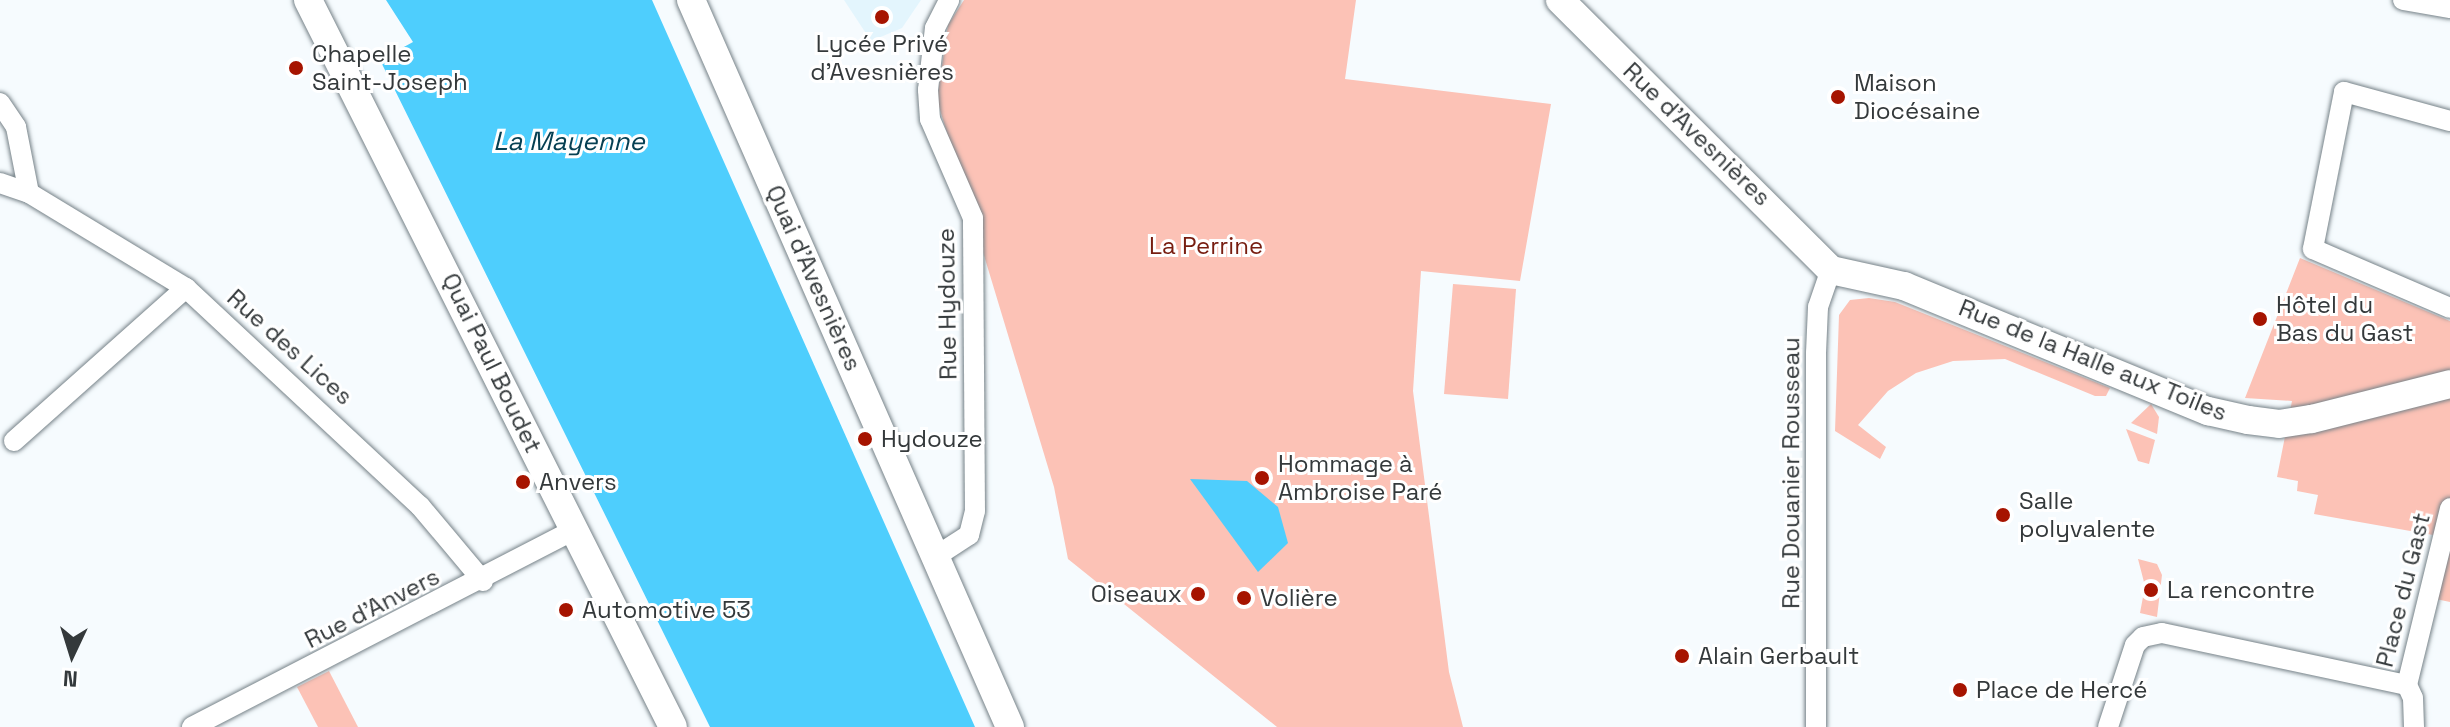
<!DOCTYPE html>
<html>
<head>
<meta charset="utf-8">
<style>
  body { margin:0 }
  #map { position:relative; width:2450px; height:727px; overflow:hidden; background:#f6fbfe; font-family:"Space Grotesk",sans-serif }
  div>[style] { position:absolute }
  .built>* { inset:0; background:#e3f5fd }
  .green>* { inset:0; background:#fcc2b6 }
  .water>* { inset:0; background:#4ecefd }
  .roads { filter:drop-shadow(0 0 2px #768288) drop-shadow(0 0 2px #768288) }
  .street>* { height:20px; margin:-10px; padding:0 10px; transform-origin:10px; border-radius:10px; background:#fff }
  .secondary>* { height:28px; margin:-14px; padding:0 14px; transform-origin:14px; border-radius:14px; background:#fff }
  .dots>* { width:22px; height:22px; translate:-50% -50%; box-sizing:border-box; border:4px solid #fff; border-radius:50% }
  span { translate:-50% -50%; white-space:nowrap; text-align:center; line-height:1.15; -webkit-text-stroke:6px #fff; paint-order:stroke }
  .poi-label { font-size:24px; color:#34393b }
  .left { translate:0 -50%; text-align:left }
  .right { translate:-100% -50%; text-align:right }
  .street-label { font-size:24px; color:#34393b }
  .park-label { font-size:24px; color:#771d10 }
  .water-label { font-size:26px; color:#064053; font-style:italic }
  .north { position:absolute; left:32px; top:615px; width:80px; height:80px; -webkit-text-stroke:6px #fff; paint-order:stroke; rotate:184deg; font-size:22px; font-weight:700; line-height:32px; text-align:center; color:#34393b }
  .north::after { content:''; display:block; margin:auto; width:28px; height:36px; background:#34393b; clip-path:polygon(50% 0,100% 100%,50% 72%,0 100%) }
</style>
</head>
<body>
<div id="map">
  <div class="built">
    <i style="clip-path:polygon(844px 0,921px 0,902px 28px,871px 41px)"></i>
  </div>
  <div class="green">
    <i style="clip-path:polygon(964px 0,1356px 0,1345px 79px,1551px 104px,1520px 281px,1421px 271px,1413px 391px,1449px 672px,1463px 727px,1277px 727px,1068px 559px,1054px 487px,937px 100px,948px 25px)"></i>
    <i style="clip-path:polygon(2300px 258px,2450px 321px,2450px 538px,2314px 514px,2318px 495px,2297px 491px,2298px 481px,2277px 477px,2292px 401px,2245px 398px)"></i>
    <i style="clip-path:polygon(1453px 284px,1516px 289px,1508px 399px,1444px 394px)"></i>
    <i style="clip-path:polygon(1869px 298px,1895px 302px,2110px 388px,2106px 396px,2095px 396px,2005px 359px,1953px 361px,1916px 373px,1888px 391px,1858px 425px,1886px 447px,1880px 459px,1835px 431px,1839px 315px,1850px 300px)"></i>
    <i style="clip-path:polygon(2151px 404px,2159px 417px,2157px 434px,2131px 423px)"></i>
    <i style="clip-path:polygon(2126px 429px,2155px 440px,2149px 464px,2138px 461px)"></i>
    <i style="clip-path:polygon(2450px 551px,2450px 602px,2436px 599px)"></i>
    <i style="clip-path:polygon(2138px 559px,2157px 564px,2162px 575px,2157px 617px,2140px 613px,2145px 586px)"></i>
    <i style="clip-path:polygon(329px 671px,358px 727px,318px 727px,297px 687px)"></i>
  </div>
  <div class="water">
    <i style="clip-path:polygon(386px 0,652px 0,975px 727px,710px 727px,380px 60px,413px 42px)"></i>
    <i style="clip-path:polygon(1190px 479px,1247px 481px,1278px 507px,1288px 543px,1258px 572px)"></i>
  </div>
  <div class="roads">
    <div class="street">
      <i style="left:2403px;top:0;width:48px;rotate:9.7deg"></i>
      <i style="left:0;top:103px;width:29px;rotate:56deg"></i>
      <i style="left:16px;top:127px;width:67px;rotate:78.9deg"></i>
      <i style="left:2450px;top:121px;width:110px;rotate:-164.7deg"></i>
      <i style="left:2344px;top:92px;width:160px;rotate:101.2deg"></i>
      <i style="left:2313px;top:249px;width:149px;rotate:23.3deg"></i>
      <i style="left:0;top:183px;width:31px;rotate:19deg"></i>
      <i style="left:29px;top:193px;width:184px;rotate:31.2deg"></i>
      <i style="left:186px;top:288px;width:320px;rotate:43deg"></i>
      <i style="left:420px;top:506px;width:98px;rotate:50deg"></i>
      <i style="left:14px;top:441px;width:230px;rotate:-41.7deg"></i>
      <i style="left:938px;top:555px;width:37px;rotate:-33deg"></i>
      <i style="left:969px;top:535px;width:25px;rotate:-76deg"></i>
      <i style="left:975px;top:511px;width:293px;rotate:-90.4deg"></i>
      <i style="left:973px;top:218px;width:108px;rotate:-113.5deg"></i>
      <i style="left:930px;top:119px;width:29px;rotate:-94deg"></i>
      <i style="left:928px;top:90px;width:62px;rotate:-83.6deg"></i>
      <i style="left:935px;top:28px;width:31px;rotate:-63deg"></i>
      <i style="left:2407px;top:685px;width:182px;rotate:-76.3deg"></i>
      <i style="left:2407px;top:685px;width:14px;rotate:65deg"></i>
      <i style="left:2413px;top:698px;width:29px;rotate:88deg"></i>
      <i style="left:192px;top:727px;width:429px;rotate:-27.3deg"></i>
      <i style="left:1816px;top:727px;width:374px;rotate:-90deg"></i>
      <i style="left:1816px;top:353px;width:46px;rotate:-87.5deg"></i>
      <i style="left:1818px;top:307px;width:39px;rotate:-71deg"></i>
      <i style="left:2108px;top:727px;width:86px;rotate:-71.8deg"></i>
      <i style="left:2135px;top:645px;width:11px;rotate:-45deg"></i>
      <i style="left:2143px;top:637px;width:19px;rotate:-12deg"></i>
      <i style="left:2162px;top:633px;width:250px;rotate:12deg"></i>
    </div>
    <div class="secondary">
      <i style="left:308px;top:0;width:813px;rotate:63.34deg"></i>
      <i style="left:691px;top:0;width:794px;rotate:66.31deg"></i>
      <i style="left:1560px;top:0;width:383px;rotate:44.9deg"></i>
      <i style="left:1831px;top:270px;width:75px;rotate:12.4deg"></i>
      <i style="left:1904px;top:286px;width:329px;rotate:22.4deg"></i>
      <i style="left:2208px;top:411px;width:41px;rotate:12.7deg"></i>
      <i style="left:2248px;top:420px;width:31px;rotate:7deg"></i>
      <i style="left:2279px;top:424px;width:33px;rotate:-9deg"></i>
      <i style="left:2312px;top:419px;width:142px;rotate:-14.2deg"></i>
    </div>
  </div>
  <div class="dots">
    <i style="left:882px;top:17px;background:#a61400"></i>
    <i style="left:296px;top:68px;background:#a61400"></i>
    <i style="left:1838px;top:97px;background:#a61400"></i>
    <i style="left:2260px;top:319px;background:#a61400"></i>
    <i style="left:865px;top:439px;background:#a61400"></i>
    <i style="left:1262px;top:478px;background:#a61400"></i>
    <i style="left:523px;top:482px;background:#a61400"></i>
    <i style="left:2003px;top:515px;background:#a61400"></i>
    <i style="left:2151px;top:590px;background:#a61400"></i>
    <i style="left:1198px;top:594px;background:#a61400"></i>
    <i style="left:1244px;top:598px;background:#a61400"></i>
    <i style="left:566px;top:610px;background:#a61400"></i>
    <i style="left:1682px;top:656px;background:#a61400"></i>
    <i style="left:1960px;top:690px;background:#a61400"></i>
  </div>
  <div class="poi-label">
    <span style="left:882px;top:58px">Lycée Privé<br>d'Avesnières</span>
    <span class="left" style="left:312px;top:68px">Chapelle<br>Saint-Joseph</span>
    <span class="left" style="left:1854px;top:97px">Maison<br>Diocésaine</span>
    <span class="left" style="left:2276px;top:319px">Hôtel du<br>Bas du Gast</span>
    <span class="left" style="left:881px;top:439px">Hydouze</span>
    <span class="left" style="left:1278px;top:478px">Hommage à<br>Ambroise Paré</span>
    <span class="left" style="left:539px;top:482px">Anvers</span>
    <span class="left" style="left:2019px;top:515px">Salle<br>polyvalente</span>
    <span class="left" style="left:2167px;top:590px">La rencontre</span>
    <span class="right" style="left:1182px;top:594px">Oiseaux</span>
    <span class="left" style="left:1260px;top:598px">Volière</span>
    <span class="left" style="left:582px;top:610px">Automotive 53</span>
    <span class="left" style="left:1698px;top:656px">Alain Gerbault</span>
    <span class="left" style="left:1976px;top:690px">Place de Hercé</span>
  </div>
  <div class="street-label">
    <span style="left:1697px;top:134px;rotate:44deg">Rue d'Avesnières</span>
    <span style="left:814px;top:278px;rotate:66deg">Quai d'Avesnières</span>
    <span style="left:947px;top:304px;rotate:-91deg">Rue Hydouze</span>
    <span style="left:290px;top:347px;rotate:42deg">Rue des Lices</span>
    <span style="left:2093px;top:360px;rotate:22deg">Rue de la Halle aux Toiles</span>
    <span style="left:492px;top:363px;rotate:64deg">Quai Paul Boudet</span>
    <span style="left:1791px;top:473px;rotate:-90deg">Rue Douanier Rousseau</span>
    <span style="left:2403px;top:590px;rotate:-76deg">Place du Gast</span>
    <span style="left:372px;top:608px;rotate:-27deg">Rue d'Anvers</span>
  </div>
  <div class="park-label">
    <span style="left:1206px;top:246px">La Perrine</span>
  </div>
  <div class="water-label">
    <span style="left:569px;top:142px">La Mayenne</span>
  </div>
  <div class="north">N</div>
</div>
</body>
</html>
